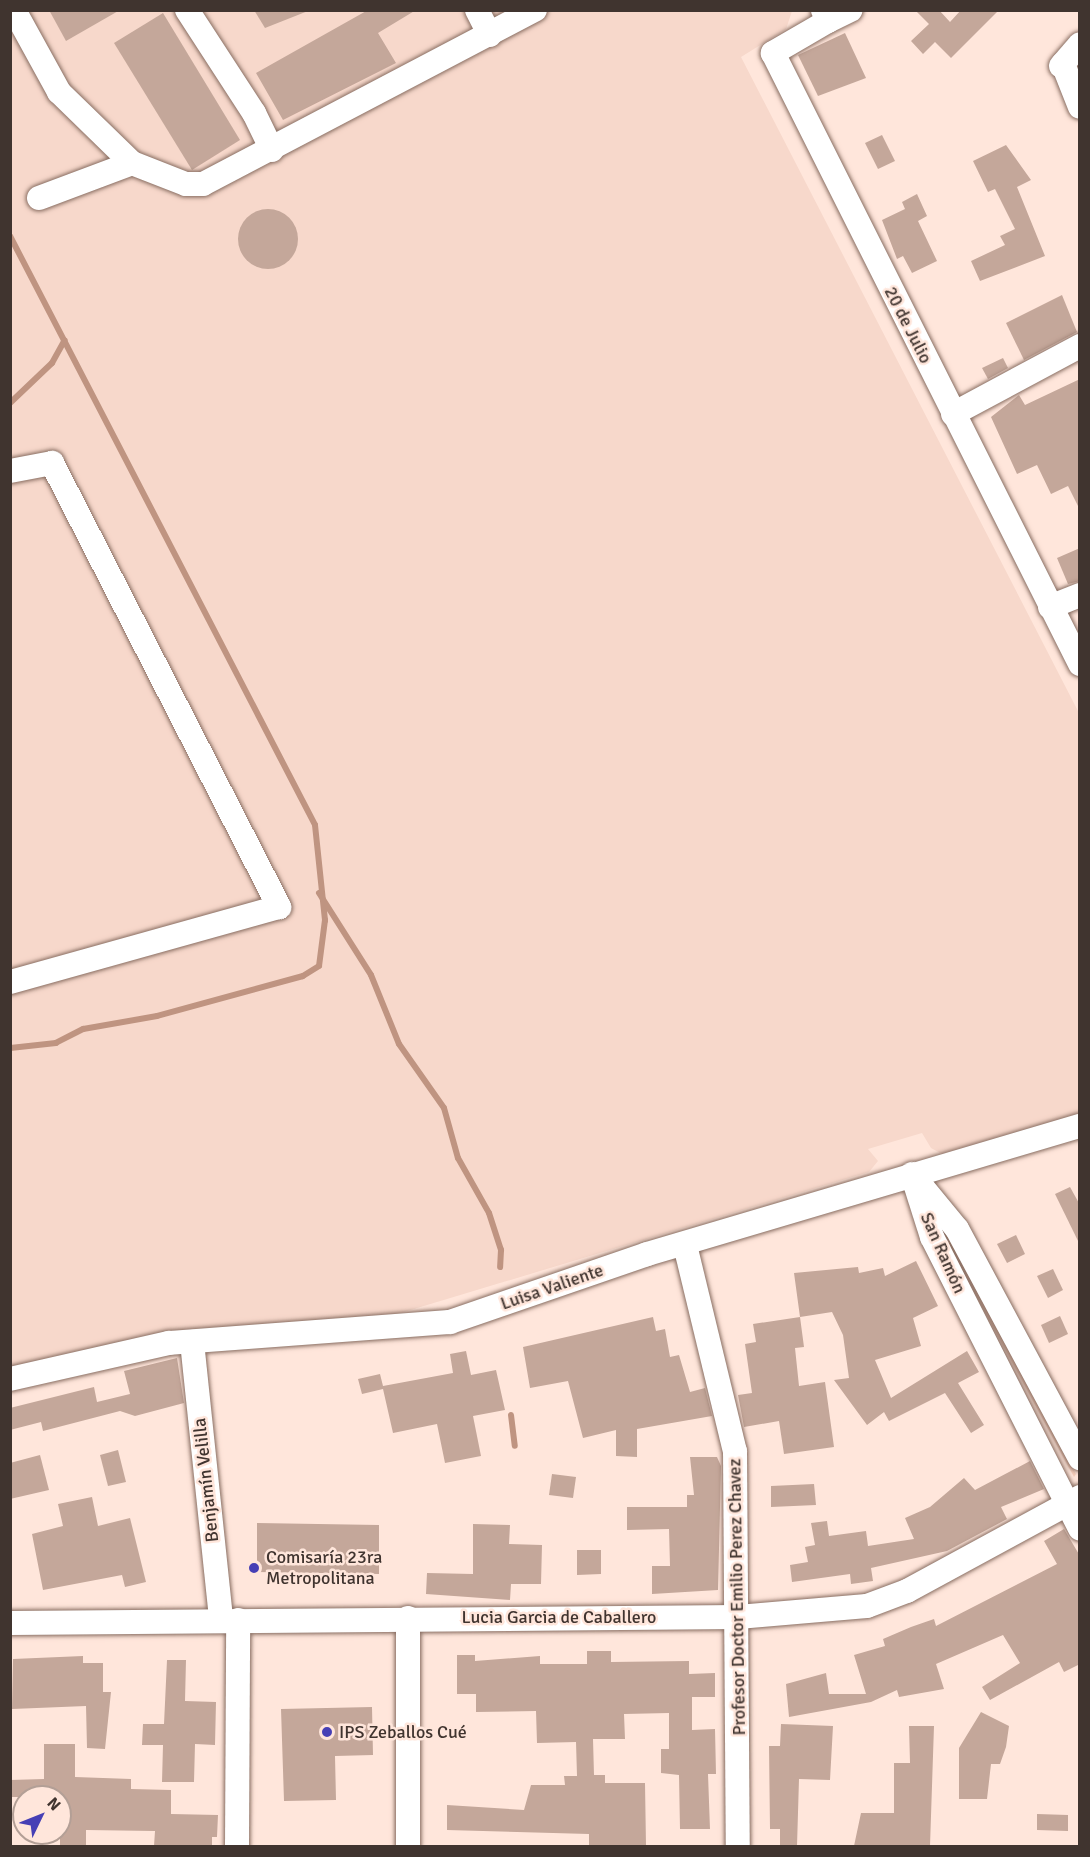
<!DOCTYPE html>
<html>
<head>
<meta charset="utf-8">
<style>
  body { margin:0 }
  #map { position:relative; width:1090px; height:1857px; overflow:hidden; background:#ffe6db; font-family:Signika,sans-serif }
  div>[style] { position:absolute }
  .built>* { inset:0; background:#f7d8cb }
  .green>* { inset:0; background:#f4cdbb }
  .stream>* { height:6px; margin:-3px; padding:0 3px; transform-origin:3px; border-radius:3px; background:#bf9481 }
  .building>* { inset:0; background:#c4a79a }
  .round { border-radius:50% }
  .roads { filter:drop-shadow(0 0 2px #886d61) drop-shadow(0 0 2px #886d61) }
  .minor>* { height:24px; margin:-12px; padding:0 12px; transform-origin:12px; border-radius:12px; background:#fff }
  .dots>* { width:16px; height:16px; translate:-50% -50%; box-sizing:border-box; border:3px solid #ffe6db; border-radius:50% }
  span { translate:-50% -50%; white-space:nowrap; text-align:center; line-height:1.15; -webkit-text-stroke:5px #ffe6db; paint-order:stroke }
  .street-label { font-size:18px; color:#40342f }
  .poi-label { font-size:18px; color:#40342f }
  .left { translate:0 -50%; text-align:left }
  .frame { position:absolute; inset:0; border:12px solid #40342f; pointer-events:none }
  .north { position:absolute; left:12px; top:1785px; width:60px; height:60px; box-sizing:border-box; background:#ffe6db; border:2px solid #b39f96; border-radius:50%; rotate:47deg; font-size:16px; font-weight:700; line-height:24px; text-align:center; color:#40342f }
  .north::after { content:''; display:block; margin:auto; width:21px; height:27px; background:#463fb5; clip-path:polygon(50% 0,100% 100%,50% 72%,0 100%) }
</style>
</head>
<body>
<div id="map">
  <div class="built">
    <i style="clip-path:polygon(10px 11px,792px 11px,786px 29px,741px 57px,1079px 713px,1079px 1114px,944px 1155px,931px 1148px,922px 1133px,868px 1149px,878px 1161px,869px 1172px,384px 1318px,11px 1368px)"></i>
  </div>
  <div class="green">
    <i style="clip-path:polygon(952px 1241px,1076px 1474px,1074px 1477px,948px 1244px)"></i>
  </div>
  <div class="stream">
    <i style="left:10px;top:236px;width:663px;rotate:62.62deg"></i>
    <i style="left:315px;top:825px;width:96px;rotate:84deg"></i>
    <i style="left:325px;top:920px;width:46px;rotate:97.4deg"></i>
    <i style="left:319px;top:966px;width:19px;rotate:148deg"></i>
    <i style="left:303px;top:976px;width:151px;rotate:164.7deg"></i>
    <i style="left:157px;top:1016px;width:75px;rotate:170deg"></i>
    <i style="left:83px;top:1029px;width:30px;rotate:153deg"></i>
    <i style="left:56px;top:1043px;width:46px;rotate:173.8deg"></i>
    <i style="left:10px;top:403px;width:58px;rotate:-43.6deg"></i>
    <i style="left:52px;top:363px;width:26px;rotate:-61deg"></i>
    <i style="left:319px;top:893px;width:97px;rotate:57.6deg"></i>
    <i style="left:371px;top:975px;width:74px;rotate:67.9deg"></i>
    <i style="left:399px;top:1044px;width:78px;rotate:54.9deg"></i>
    <i style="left:444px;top:1108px;width:52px;rotate:74.4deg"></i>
    <i style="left:458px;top:1158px;width:63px;rotate:60.6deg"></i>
    <i style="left:489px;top:1213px;width:39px;rotate:72deg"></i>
    <i style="left:501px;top:1250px;width:17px;rotate:93deg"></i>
    <i style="left:511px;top:1415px;width:31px;rotate:83deg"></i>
  </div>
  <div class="building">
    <i style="clip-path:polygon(49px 10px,120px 10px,66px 41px)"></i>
    <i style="clip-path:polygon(254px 10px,307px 10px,308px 11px,265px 28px)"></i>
    <i style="clip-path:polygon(368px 10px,416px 10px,378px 33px,396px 63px,283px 120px,256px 73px)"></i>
    <i style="clip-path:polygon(915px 10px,939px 10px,950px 22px,961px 10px,999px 10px,951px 58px,935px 42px,923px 54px,911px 41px,929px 24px)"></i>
    <i style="clip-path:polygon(163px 13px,240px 140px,192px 170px,114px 43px)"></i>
    <i style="clip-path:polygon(845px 33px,866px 78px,818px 96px,798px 55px)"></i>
    <i style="clip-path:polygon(882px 135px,895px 161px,878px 169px,865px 143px)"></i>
    <i style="clip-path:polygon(1006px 145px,1031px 180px,1017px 187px,1045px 256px,980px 281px,971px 261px,1005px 245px,1000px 236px,1015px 229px,995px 189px,988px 192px,973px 161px)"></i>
    <i style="clip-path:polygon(917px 194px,927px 216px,918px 221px,937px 261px,912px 273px,903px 256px,897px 259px,882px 220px,905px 209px,902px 202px)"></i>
    <i class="round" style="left:238px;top:209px;width:60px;height:60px"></i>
    <i style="clip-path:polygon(1062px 295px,1077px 332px,1024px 360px,1006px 323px)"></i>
    <i style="clip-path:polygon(1003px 358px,1008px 368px,988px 379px,982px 368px)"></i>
    <i style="clip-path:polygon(1080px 379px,1080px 510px,1068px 486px,1051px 494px,1037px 465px,1017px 474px,991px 417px,1019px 395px,1025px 405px)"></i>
    <i style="clip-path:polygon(1080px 548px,1080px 581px,1068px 584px,1057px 558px)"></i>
    <i style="clip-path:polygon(1070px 1187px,1080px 1205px,1080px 1245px,1055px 1194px)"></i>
    <i style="clip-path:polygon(1016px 1235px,1025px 1254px,1007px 1263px,997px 1244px)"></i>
    <i style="clip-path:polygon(916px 1261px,938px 1306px,913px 1318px,921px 1346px,875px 1360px,891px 1398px,967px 1351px,979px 1372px,958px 1383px,984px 1425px,971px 1433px,945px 1393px,889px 1421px,884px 1412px,867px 1425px,834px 1380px,849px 1378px,843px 1335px,832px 1312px,800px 1317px,794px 1273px,858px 1267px,859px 1273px,883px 1268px,885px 1276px)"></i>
    <i style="clip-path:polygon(1053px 1269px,1063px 1290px,1048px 1298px,1037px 1276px)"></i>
    <i style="clip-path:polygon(1060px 1316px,1068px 1334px,1049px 1343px,1041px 1325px)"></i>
    <i style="clip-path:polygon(653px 1317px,656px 1331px,665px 1329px,670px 1357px,679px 1355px,690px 1392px,705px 1388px,712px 1416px,637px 1429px,637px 1457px,616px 1456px,616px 1430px,583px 1438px,568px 1381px,530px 1388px,523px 1347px)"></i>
    <i style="clip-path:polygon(800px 1317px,804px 1347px,795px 1348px,799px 1386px,825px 1382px,834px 1447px,784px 1454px,779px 1421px,744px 1427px,738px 1395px,752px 1393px,745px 1344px,756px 1342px,753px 1324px)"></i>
    <i style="clip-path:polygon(466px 1351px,471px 1375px,496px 1370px,505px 1410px,473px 1416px,481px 1456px,445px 1463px,437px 1424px,393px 1433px,383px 1389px,362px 1394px,358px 1379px,380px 1374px,383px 1386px,453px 1373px,450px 1354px)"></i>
    <i style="clip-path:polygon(177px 1358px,184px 1403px,135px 1416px,120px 1411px,43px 1431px,41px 1422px,10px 1430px,10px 1408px,94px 1387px,97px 1402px,130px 1394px,124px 1371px)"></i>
    <i style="clip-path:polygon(118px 1450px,126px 1482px,108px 1486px,100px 1455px)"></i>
    <i style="clip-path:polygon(40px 1455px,49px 1490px,10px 1499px,10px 1463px)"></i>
    <i style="clip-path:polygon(690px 1457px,717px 1457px,721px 1466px,718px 1590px,652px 1594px,652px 1566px,670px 1566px,669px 1529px,627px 1530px,627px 1507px,687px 1507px,687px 1495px,694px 1495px)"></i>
    <i style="clip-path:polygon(1030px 1461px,1044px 1489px,1001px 1507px,1007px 1519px,947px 1551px,871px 1568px,873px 1581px,851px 1584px,850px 1574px,792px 1582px,790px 1565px,808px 1562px,805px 1547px,815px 1545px,811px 1523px,827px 1521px,829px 1536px,866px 1531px,868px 1546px,914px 1539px,905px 1518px,930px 1507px,964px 1478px,975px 1490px)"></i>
    <i style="clip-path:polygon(552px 1474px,576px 1477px,573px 1498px,549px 1495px)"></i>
    <i style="clip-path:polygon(814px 1484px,816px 1505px,771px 1507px,771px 1486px)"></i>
    <i style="clip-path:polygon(92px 1497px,98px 1526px,130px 1518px,146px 1582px,125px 1587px,122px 1575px,43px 1590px,32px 1534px,63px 1526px,58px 1504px)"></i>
    <i style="clip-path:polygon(257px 1523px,379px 1525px,379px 1574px,257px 1572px)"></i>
    <i style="clip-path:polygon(473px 1524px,510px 1525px,509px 1544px,542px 1545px,541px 1584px,511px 1584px,510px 1600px,426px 1594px,427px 1573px,473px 1574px)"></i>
    <i style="clip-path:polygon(1064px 1529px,1080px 1556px,1080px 1664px,1064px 1672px,1059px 1662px,990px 1700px,982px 1687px,1020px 1663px,1003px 1635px,936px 1664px,944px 1689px,899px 1697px,897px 1690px,871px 1702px,789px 1717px,786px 1684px,826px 1673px,829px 1694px,866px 1694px,854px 1655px,885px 1646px,883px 1639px,911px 1627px,934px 1619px,936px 1626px,1057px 1564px,1044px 1541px)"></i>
    <i style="clip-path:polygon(577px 1550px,601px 1550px,601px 1574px,577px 1575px)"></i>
    <i style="clip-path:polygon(587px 1651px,611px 1651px,611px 1662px,689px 1661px,689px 1674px,715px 1673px,715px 1697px,692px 1697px,692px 1730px,715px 1729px,716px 1774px,708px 1774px,710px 1829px,680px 1829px,679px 1775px,661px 1773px,661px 1749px,669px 1749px,669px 1713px,624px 1714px,625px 1739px,593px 1739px,594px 1775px,605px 1775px,605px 1783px,645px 1783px,646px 1846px,589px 1846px,589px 1834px,447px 1830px,447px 1805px,524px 1810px,531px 1785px,565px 1785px,564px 1776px,577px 1776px,576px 1742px,537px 1743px,536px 1711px,476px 1712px,476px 1694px,457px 1694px,457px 1655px,475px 1655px,475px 1661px,540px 1656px,540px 1664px,587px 1664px)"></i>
    <i style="clip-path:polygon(83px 1656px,83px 1663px,103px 1663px,103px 1692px,111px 1692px,105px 1749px,87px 1748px,86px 1706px,12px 1709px,13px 1659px)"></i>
    <i style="clip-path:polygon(167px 1660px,186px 1660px,185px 1701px,216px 1702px,215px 1745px,195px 1744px,194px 1782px,162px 1782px,163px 1745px,142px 1745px,143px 1724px,164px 1724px)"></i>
    <i style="clip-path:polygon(372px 1707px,373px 1755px,335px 1756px,336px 1800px,284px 1801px,281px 1709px)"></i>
    <i style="clip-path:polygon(981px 1712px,1009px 1726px,1006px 1747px,1000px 1764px,991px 1764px,987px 1799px,959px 1799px,959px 1748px)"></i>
    <i style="clip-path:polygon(781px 1724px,833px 1726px,830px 1780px,799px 1779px,797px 1846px,780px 1846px,780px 1829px,770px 1829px,769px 1746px,780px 1746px)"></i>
    <i style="clip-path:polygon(909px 1726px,934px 1726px,930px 1846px,854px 1846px,861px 1813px,894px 1813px,894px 1763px,910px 1763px)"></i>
    <i style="clip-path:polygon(44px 1744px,75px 1744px,75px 1777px,131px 1779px,131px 1789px,171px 1790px,171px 1814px,218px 1815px,217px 1837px,212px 1837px,212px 1846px,154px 1846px,155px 1831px,86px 1830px,86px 1846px,60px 1846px,60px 1797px,10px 1797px,10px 1780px,44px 1779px)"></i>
    <i style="clip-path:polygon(1037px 1814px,1068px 1815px,1068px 1831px,1037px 1830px)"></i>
  </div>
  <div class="roads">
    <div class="minor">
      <i style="left:14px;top:10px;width:94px;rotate:61.2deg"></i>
      <i style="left:59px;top:92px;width:102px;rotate:44.2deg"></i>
      <i style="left:187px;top:10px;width:123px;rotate:57deg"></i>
      <i style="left:254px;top:113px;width:41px;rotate:64.1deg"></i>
      <i style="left:477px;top:10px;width:28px;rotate:63deg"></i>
      <i style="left:823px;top:10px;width:12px;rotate:66deg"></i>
      <i style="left:828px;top:21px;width:64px;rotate:149.8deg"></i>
      <i style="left:773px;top:53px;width:684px;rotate:63.32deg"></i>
      <i style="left:828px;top:21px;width:25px;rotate:-26deg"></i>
      <i style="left:1063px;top:64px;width:46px;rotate:68.4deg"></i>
      <i style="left:1061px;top:66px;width:29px;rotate:-49deg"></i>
      <i style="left:39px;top:198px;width:99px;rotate:-20.6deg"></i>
      <i style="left:132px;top:163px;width:58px;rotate:21.3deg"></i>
      <i style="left:186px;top:184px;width:17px"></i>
      <i style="left:203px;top:184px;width:375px;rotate:-27.7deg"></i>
      <i style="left:953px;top:414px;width:144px;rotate:-28.2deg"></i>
      <i style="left:10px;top:471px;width:43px;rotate:-10.8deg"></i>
      <i style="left:52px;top:463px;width:499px;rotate:62.9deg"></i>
      <i style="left:279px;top:907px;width:279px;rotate:164.4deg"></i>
      <i style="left:1050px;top:607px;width:32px;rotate:-22deg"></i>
      <i style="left:912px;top:1174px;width:66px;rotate:72.4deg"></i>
      <i style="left:932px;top:1237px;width:327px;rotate:63.1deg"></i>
      <i style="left:920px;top:1184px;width:58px;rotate:50.6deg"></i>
      <i style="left:957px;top:1229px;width:260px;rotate:61.8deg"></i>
      <i style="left:685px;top:1245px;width:212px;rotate:76.4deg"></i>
      <i style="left:735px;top:1451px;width:395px;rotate:89.6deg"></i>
      <i style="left:192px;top:1342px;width:278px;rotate:84deg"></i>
      <i style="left:10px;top:1379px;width:163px;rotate:-12.8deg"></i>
      <i style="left:169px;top:1343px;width:282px;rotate:-4.3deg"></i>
      <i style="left:450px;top:1322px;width:208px;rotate:-19deg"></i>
      <i style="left:647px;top:1254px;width:452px;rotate:-16.5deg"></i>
      <i style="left:408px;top:1618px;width:228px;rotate:90deg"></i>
      <i style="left:10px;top:1623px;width:728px;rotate:-0.47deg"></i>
      <i style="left:738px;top:1617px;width:129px;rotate:-4.9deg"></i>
      <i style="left:867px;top:1606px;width:43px;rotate:-20.6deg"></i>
      <i style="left:907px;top:1591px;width:197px;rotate:-28.5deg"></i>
      <i style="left:237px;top:1846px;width:226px;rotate:-89.7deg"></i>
    </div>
  </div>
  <div class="dots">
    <i style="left:254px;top:1568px;background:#463fb5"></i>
    <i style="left:327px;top:1732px;background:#463fb5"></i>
  </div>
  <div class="street-label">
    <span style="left:908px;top:325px;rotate:63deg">20 de Julio</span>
    <span style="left:943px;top:1253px;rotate:66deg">San Ramón</span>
    <span style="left:552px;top:1287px;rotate:-19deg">Luisa Valiente</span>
    <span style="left:206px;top:1480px;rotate:-96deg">Benjamín Velilla</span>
    <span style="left:737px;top:1597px;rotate:-91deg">Profesor Doctor Emilio Perez Chavez</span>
    <span style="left:559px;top:1617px">Lucia Garcia de Caballero</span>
  </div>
  <div class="poi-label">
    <span class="left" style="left:266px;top:1568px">Comisaría 23ra<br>Metropolitana</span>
    <span class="left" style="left:339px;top:1732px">IPS Zeballos Cué</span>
  </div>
  <div class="frame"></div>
  <div class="north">N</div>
</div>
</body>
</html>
